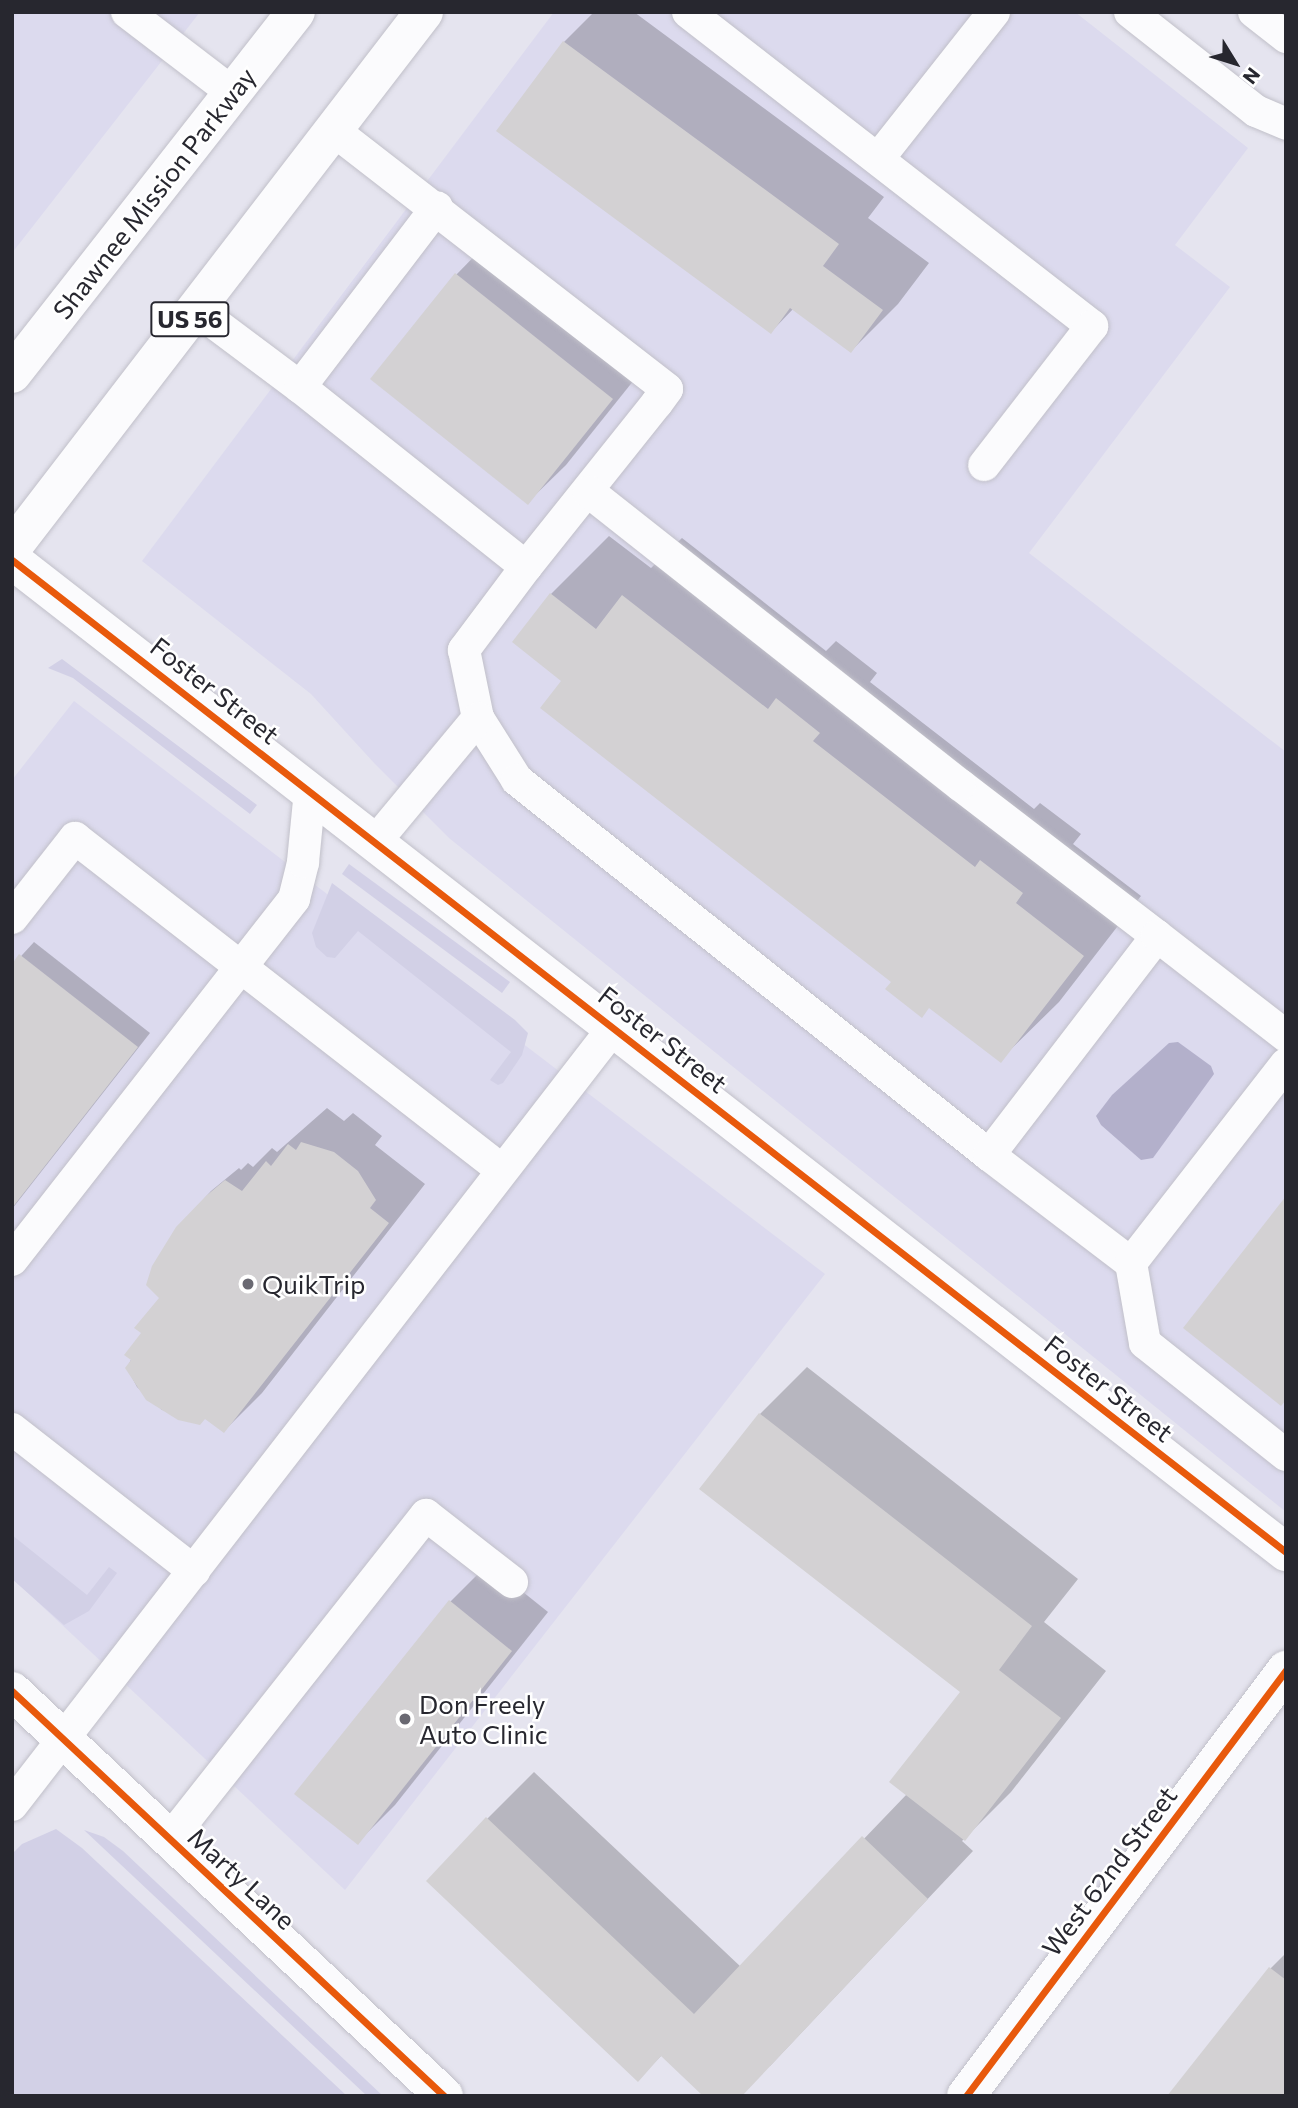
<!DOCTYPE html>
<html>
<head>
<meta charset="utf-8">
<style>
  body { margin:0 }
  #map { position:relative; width:1298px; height:2108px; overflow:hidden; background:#e5e4ef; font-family:Commissioner,sans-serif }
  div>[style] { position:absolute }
  .built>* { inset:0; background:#dcdaee }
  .green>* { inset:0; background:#d2d0e6 }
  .water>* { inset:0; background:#b3b0cb }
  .shadow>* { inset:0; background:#0003 }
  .building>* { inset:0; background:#d3d1d3 }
  .roads { filter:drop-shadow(0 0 2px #c1c0c9) drop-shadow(0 0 2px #c1c0c9) }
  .service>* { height:32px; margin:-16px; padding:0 16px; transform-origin:16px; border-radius:16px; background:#fbfbfd }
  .minor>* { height:38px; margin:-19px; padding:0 19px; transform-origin:19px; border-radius:19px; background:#fbfbfd }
  .trunk>* { height:38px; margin:-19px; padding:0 19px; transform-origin:19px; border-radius:19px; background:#fbfbfd }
  .cycleway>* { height:7px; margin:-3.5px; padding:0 3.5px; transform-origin:3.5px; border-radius:3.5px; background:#e8590c }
  .dots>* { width:19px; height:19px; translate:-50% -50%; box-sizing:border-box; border:4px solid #fff; border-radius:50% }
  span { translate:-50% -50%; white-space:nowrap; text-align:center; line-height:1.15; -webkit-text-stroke:5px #fff; paint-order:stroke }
  .shield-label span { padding:2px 5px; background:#fff; border:2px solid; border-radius:5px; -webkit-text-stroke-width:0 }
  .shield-label { font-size:24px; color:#27272f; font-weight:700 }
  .street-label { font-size:26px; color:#27272f }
  .poi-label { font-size:26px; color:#27272f }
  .left { translate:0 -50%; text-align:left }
  .frame { position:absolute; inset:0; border:14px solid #27272f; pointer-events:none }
  .north { position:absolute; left:1200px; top:28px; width:70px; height:70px; -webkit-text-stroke:5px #fff; paint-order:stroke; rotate:128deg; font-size:19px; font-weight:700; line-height:28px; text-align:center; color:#27272f }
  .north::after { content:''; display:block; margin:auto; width:24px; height:32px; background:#27272f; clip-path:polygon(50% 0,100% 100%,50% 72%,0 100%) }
</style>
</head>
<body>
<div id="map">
  <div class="built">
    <i style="clip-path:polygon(12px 12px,200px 12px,12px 253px)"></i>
    <i style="clip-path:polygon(554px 12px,1075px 12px,1248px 148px,1175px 245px,1230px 287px,1029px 553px,1286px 752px,1286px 1512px,449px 838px,375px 764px,311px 694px,142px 561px)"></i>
    <i style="clip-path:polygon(74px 701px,825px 1274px,345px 1890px,12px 1578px,12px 780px)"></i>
  </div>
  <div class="green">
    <i style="clip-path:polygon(62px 659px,257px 805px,250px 814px,73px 678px,48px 668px)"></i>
    <i style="clip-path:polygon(349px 864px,510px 982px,502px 993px,342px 874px)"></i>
    <i style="clip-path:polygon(332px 883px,515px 1020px,528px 1033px,522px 1055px,503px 1083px,498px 1085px,490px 1080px,511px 1052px,358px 931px,335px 958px,327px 957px,316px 947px,312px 933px)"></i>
    <i style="clip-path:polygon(12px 1535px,87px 1595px,109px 1567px,117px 1573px,89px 1611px,64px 1625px,12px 1579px)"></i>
    <i style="clip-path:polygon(56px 1829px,82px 1848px,347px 2096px,12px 2096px,12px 1854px,22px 1844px)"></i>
    <i style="clip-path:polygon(84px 1830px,104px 1837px,123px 1851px,383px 2096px,367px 2096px)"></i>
  </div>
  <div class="water">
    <i style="clip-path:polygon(1178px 1042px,1211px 1066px,1214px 1074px,1153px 1158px,1141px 1160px,1101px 1125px,1096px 1116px,1112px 1095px,1169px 1043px)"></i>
  </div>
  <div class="shadow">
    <i style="clip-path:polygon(594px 12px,634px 12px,884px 197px,868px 218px,929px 263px,898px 304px,851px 351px,794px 308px,771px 332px,498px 131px,564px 42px)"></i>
    <i style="clip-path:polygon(494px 236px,650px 360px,566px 465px,528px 502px,373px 378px,457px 274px)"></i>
    <i style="clip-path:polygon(609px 536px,651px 568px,682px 538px,826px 651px,836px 641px,877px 673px,870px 682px,1034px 809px,1040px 803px,1081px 834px,1073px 844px,1141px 896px,1059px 1002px,1000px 1060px,894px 981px,563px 680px,551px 594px)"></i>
    <i style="clip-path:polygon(34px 942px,150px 1033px,12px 1209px,12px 966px)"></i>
    <i style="clip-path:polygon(327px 1108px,344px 1121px,353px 1113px,382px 1136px,375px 1145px,425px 1184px,262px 1393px,224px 1431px,206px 1417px,162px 1410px,137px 1387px,127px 1368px,161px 1297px,177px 1228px,211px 1191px,239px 1168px,241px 1170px,248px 1163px,253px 1167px,272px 1148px,277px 1152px)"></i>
    <i style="clip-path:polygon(807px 1367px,1078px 1579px,1044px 1622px,1106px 1671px,1011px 1792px,962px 1841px,973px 1851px,770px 2066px,662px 2055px,638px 2079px,487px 1819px,534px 1772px,741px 1967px,907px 1794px,962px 1692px,701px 1489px,760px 1414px)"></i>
    <i style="clip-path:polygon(488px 1564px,548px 1612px,395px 1805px,358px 1842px,450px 1602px)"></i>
    <i style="clip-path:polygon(1286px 1953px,1286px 2096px,1169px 2096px,1271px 1968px)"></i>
  </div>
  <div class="building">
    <i style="clip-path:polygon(563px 41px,839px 244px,823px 266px,883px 310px,851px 353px,790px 308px,771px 334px,496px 131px)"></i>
    <i style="clip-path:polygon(455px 273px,613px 399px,528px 505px,370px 379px)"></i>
    <i style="clip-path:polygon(550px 593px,596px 629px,622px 595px,768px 709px,776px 698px,820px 733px,813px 741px,975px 867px,980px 860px,1023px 893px,1016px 903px,1084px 956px,1001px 1063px,929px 1008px,922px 1018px,885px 989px,891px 982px,540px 708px,561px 681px,512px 642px)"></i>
    <i style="clip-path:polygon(19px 954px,138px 1047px,12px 1208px,12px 964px)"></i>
    <i style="clip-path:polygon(301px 1142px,334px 1152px,358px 1171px,376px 1200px,370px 1208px,389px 1223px,224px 1433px,205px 1419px,200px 1425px,178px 1420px,146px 1400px,125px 1368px,131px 1360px,124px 1355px,141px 1333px,134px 1328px,159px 1298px,146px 1285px,152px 1266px,176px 1227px,206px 1196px,225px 1180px,242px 1191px,266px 1161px,271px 1166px,288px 1144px,296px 1150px)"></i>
    <i style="clip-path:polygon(1286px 1196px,1286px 1400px,1281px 1406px,1183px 1328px)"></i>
    <i style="clip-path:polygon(759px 1413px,1032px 1626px,999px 1670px,1061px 1718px,965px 1841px,889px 1782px,960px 1692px,699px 1489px)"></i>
    <i style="clip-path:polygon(449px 1600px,512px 1651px,358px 1845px,294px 1794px)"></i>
    <i style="clip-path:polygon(486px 1817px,694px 2014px,862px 1836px,928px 1899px,742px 2096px,703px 2096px,661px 2056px,638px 2082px,426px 1881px)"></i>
    <i style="clip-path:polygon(1269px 1967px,1286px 1980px,1286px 2096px,1167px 2096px)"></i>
  </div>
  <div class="roads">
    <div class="service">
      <i style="left:127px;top:12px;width:133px;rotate:37.4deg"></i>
      <i style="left:688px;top:12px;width:512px;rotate:37.86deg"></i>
      <i style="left:1092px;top:326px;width:176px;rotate:127.8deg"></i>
      <i style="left:1130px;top:12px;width:160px;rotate:38.2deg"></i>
      <i style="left:1256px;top:111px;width:33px;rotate:23deg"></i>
      <i style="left:1254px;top:12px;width:41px;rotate:38deg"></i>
      <i style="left:878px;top:159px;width:187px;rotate:-51.7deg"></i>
      <i style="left:197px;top:310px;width:129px;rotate:36.8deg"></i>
      <i style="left:300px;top:387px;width:289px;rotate:38.5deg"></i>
      <i style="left:526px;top:567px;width:210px;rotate:-51.4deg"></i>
      <i style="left:657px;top:403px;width:17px;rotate:-54deg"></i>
      <i style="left:667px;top:389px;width:423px;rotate:-142.2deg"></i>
      <i style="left:300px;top:387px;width:226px;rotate:-52.7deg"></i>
      <i style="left:526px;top:567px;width:104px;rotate:126.8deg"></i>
      <i style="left:464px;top:650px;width:69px;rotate:78.4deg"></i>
      <i style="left:478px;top:718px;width:73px;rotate:57.8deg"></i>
      <i style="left:517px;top:780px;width:603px;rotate:38.47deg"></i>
      <i style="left:989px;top:1155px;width:276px;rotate:-52.5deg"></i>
      <i style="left:1157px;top:936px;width:248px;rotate:-142.5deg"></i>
      <i style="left:960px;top:785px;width:473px;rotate:-141.7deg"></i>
      <i style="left:376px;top:841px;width:160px;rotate:-50.3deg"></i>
      <i style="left:12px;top:918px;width:102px;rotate:-51.8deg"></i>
      <i style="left:75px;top:838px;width:541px;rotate:37.87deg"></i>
      <i style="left:1157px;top:936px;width:163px;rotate:37.8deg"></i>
      <i style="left:989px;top:1155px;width:178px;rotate:37.3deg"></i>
      <i style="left:1131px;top:1263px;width:81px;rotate:80.1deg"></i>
      <i style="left:1145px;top:1343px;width:180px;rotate:38.5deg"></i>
      <i style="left:12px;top:1260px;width:458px;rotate:-52deg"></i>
      <i style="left:294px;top:899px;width:38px;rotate:-76deg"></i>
      <i style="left:303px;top:862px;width:72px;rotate:-84.4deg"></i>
      <i style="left:1131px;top:1263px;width:252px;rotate:-52.1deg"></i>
      <i style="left:12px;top:1429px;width:231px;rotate:38deg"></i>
      <i style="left:12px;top:1805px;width:984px;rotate:-52.27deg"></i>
      <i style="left:170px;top:1839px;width:413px;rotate:-51.7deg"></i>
      <i style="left:426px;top:1515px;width:109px;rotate:37.9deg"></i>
    </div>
    <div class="minor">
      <i style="left:12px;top:560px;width:1615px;rotate:37.91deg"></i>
      <i style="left:12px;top:1691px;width:592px;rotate:43.15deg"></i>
      <i style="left:966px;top:2096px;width:533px;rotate:-53.09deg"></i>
    </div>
    <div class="trunk">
      <i style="left:12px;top:374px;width:460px;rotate:-51.9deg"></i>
      <i style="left:12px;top:548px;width:676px;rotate:-52.45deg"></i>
    </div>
  </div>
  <div class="cycleway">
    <i style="left:12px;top:560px;width:1615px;rotate:37.91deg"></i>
    <i style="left:12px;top:1691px;width:592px;rotate:43.15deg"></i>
    <i style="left:966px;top:2096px;width:533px;rotate:-53.09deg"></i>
  </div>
  <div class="dots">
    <i style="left:248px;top:1284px;background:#6a6972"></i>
    <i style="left:405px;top:1719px;background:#6a6972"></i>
  </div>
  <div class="shield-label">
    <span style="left:190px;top:319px">US 56</span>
  </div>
  <div class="street-label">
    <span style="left:154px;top:193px;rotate:-52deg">Shawnee Mission Parkway</span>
    <span style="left:215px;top:690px;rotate:38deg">Foster Street</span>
    <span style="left:663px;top:1039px;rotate:38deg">Foster Street</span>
    <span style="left:1109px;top:1388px;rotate:38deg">Foster Street</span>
    <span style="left:1109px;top:1871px;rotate:-53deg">West 62nd Street</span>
    <span style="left:242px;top:1878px;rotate:43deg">Marty Lane</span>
  </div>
  <div class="poi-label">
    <span class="left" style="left:262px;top:1284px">QuikTrip</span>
    <span class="left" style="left:419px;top:1719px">Don Freely<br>Auto Clinic</span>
  </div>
  <div class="frame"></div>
  <div class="north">N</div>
</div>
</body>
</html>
